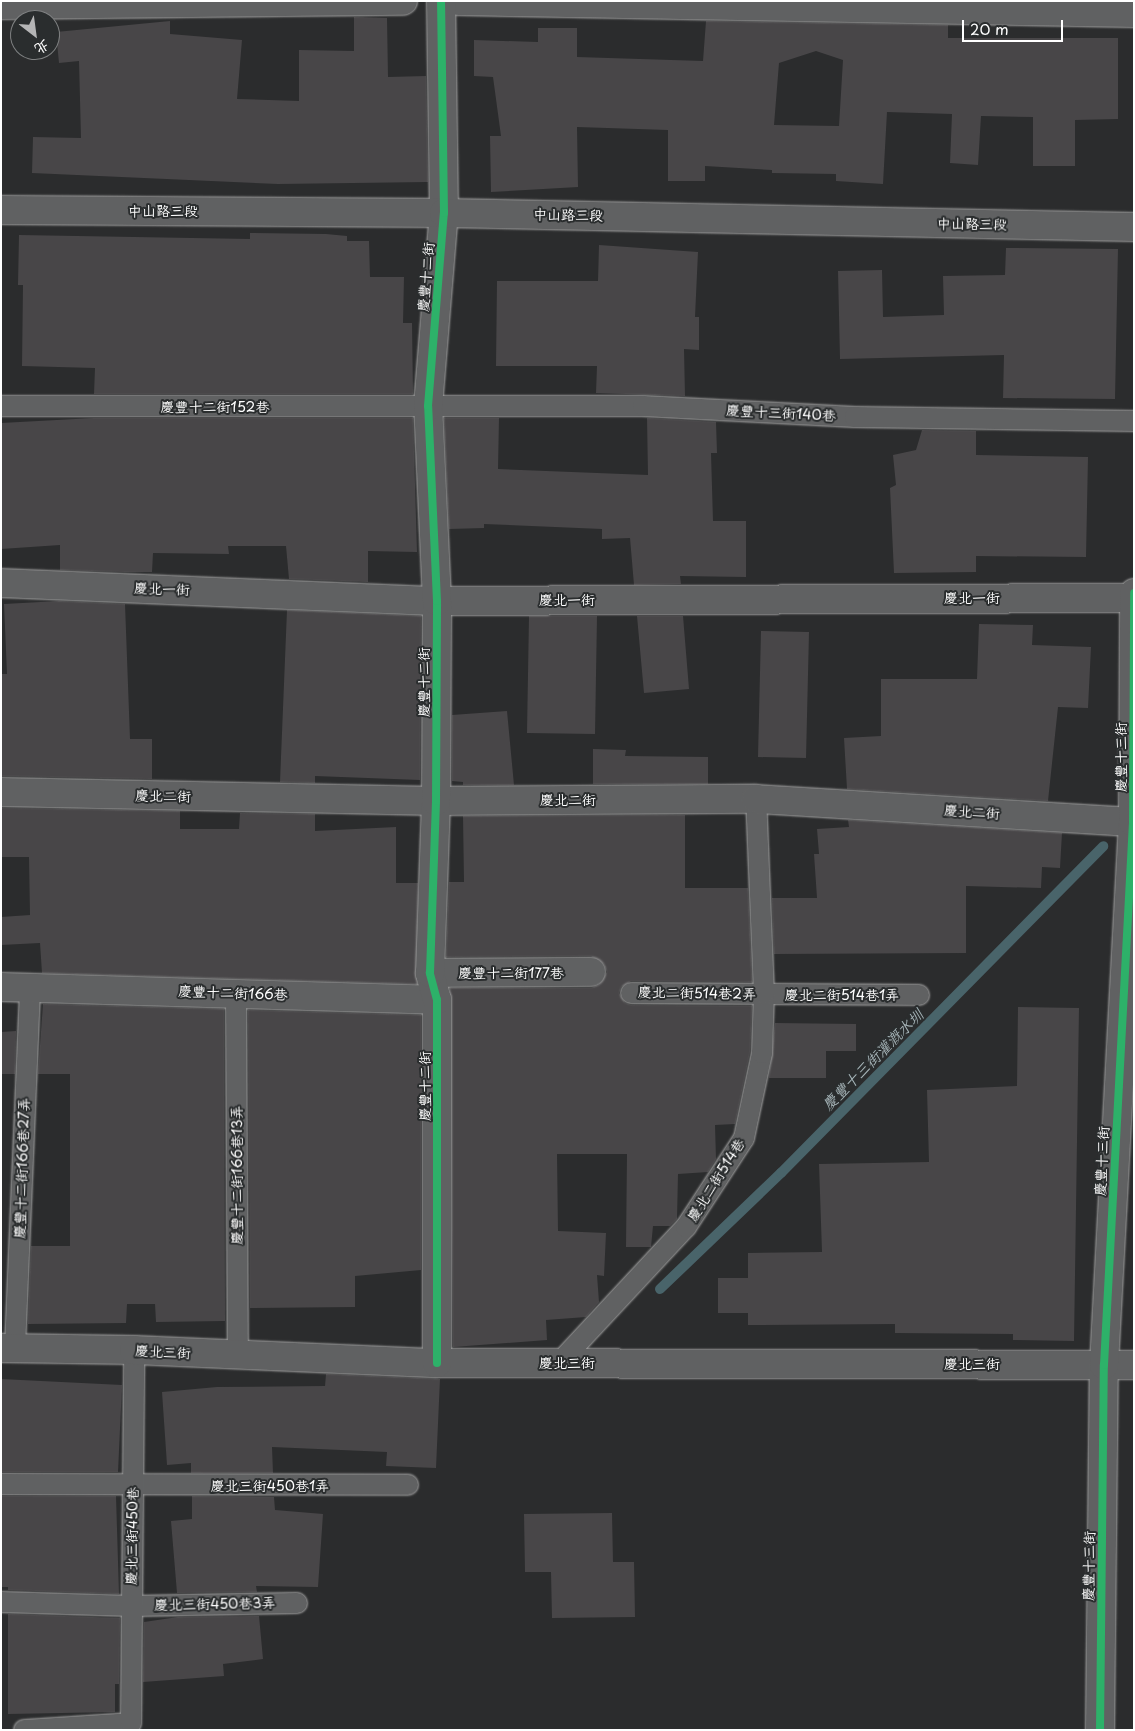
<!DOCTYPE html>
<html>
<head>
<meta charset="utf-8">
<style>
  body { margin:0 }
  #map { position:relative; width:1135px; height:1731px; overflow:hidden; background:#2b2c2d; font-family:"Playpen Sans","LXGW WenKai TC",sans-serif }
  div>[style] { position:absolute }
  .stream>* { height:10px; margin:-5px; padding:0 5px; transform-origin:5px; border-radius:5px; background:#49646a }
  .building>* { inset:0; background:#484648 }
  .roads { filter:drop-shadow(0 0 1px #a0a0a0) drop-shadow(0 0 1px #a0a0a0) }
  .service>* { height:20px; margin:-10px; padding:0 10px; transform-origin:10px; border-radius:10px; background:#606162 }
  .minor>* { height:28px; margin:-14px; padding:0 14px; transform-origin:14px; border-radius:14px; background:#606162 }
  .tertiary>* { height:28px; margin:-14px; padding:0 14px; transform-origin:14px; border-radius:14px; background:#606162 }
  .cycleway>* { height:8px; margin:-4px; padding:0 4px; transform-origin:4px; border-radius:4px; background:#2db169 }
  span { translate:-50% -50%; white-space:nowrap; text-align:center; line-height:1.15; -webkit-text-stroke:4px #2a2d2e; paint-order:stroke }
  .street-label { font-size:14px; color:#fff }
  .water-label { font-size:15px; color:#a6b4b8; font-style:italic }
  .frame { position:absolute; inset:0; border:2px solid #fff; pointer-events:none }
  .north { position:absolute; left:10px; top:10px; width:50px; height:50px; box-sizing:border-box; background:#2a2d2e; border:1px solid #7f8182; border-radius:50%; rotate:150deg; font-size:14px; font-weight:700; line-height:20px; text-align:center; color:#fff }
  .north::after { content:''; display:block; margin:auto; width:18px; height:22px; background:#b5b5b6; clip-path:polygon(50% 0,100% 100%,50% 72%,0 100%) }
  .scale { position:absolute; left:962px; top:20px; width:101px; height:22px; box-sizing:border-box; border:2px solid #fff; border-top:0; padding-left:6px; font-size:15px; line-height:18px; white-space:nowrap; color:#fff; -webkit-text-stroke:4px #2a2d2e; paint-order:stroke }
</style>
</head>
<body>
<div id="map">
  <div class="stream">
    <i style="left:660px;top:1289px;width:168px;rotate:-43.8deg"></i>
    <i style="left:781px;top:1173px;width:459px;rotate:-45.4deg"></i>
  </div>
  <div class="building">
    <i style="clip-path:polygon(354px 17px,387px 18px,388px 77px,426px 76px,428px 182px,278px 184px,32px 173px,33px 137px,81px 138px,79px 61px,59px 63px,56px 32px,170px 21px,170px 34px,242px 40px,237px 99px,299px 101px,299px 50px,354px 51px)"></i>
    <i style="clip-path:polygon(evenodd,706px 21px,948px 25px,948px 38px,1118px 38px,1118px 119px,1075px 120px,1075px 166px,1033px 166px,1033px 117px,981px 116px,978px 165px,950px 163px,952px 114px,887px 112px,883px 184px,836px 181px,836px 174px,772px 173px,772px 170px,705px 166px,705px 181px,668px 181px,668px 130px,577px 127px,578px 187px,491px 192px,490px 136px,501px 136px,493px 77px,474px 76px,474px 40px,538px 42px,538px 28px,577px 28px,577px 57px,703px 61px,706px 21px,816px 51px,843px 60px,839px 126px,774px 125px,779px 63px,816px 51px)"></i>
    <i style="clip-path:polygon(250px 233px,326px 234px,347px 236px,347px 241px,369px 241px,370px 277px,404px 277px,403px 323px,412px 323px,413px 394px,94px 394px,95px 368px,22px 366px,23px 285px,18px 285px,19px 235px,250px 239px)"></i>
    <i style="clip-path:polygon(599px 245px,698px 252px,695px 317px,699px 317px,699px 350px,684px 349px,685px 396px,596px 393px,597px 366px,496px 366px,497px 281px,598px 281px)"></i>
    <i style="clip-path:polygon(1006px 248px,1118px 249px,1115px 399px,1003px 398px,1004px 355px,840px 359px,838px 271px,882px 270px,883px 317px,944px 315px,943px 276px,1005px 275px)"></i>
    <i style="clip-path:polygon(94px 418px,413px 418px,417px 552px,368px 551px,368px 582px,289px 579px,286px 546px,228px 546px,229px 554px,153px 553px,152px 572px,125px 572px,60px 570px,60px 545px,1px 549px,1px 423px)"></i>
    <i style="clip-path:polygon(444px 418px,499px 418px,498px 469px,648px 475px,647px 418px,716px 422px,717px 453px,711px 453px,713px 521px,746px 521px,746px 577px,680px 576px,681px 584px,634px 585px,630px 538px,602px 539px,602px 529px,484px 524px,484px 528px,449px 529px)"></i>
    <i style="clip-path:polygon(922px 430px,976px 431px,976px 455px,1088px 457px,1086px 557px,976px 556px,976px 572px,894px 573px,890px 488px,896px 485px,893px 455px,916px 450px)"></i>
    <i style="clip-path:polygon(59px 601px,125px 604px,130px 739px,152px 739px,152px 779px,1px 776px,1px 674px,7px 674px,4px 604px)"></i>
    <i style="clip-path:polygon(287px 610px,421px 616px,420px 780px,315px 776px,315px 783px,280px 782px)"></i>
    <i style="clip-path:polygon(529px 616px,597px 616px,595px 734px,527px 733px)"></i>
    <i style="clip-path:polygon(637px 616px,683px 616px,689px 689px,644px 693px)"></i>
    <i style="clip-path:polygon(979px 624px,1033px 625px,1032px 645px,1091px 647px,1088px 708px,1058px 707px,1048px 801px,847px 789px,844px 738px,881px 736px,881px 679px,977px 679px)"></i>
    <i style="clip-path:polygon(761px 631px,809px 632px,806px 758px,758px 757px)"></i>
    <i style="clip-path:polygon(507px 711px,514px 785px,463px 785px,463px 782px,452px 781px,452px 715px)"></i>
    <i style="clip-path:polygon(593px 749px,626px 750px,625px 756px,708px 757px,708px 784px,593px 784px)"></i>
    <i style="clip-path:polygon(1px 808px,180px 811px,180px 829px,239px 829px,240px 813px,315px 814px,315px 831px,396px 827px,396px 883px,418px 883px,417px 984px,42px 973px,40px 943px,1px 945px,1px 917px,30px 915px,29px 857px,1px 857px)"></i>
    <i style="clip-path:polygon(685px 815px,685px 888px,748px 888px,752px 982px,631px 981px,621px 987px,619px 993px,625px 1003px,631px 1005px,752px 1006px,750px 1052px,735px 1124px,715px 1125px,716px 1159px,708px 1172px,678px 1174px,677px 1219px,670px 1226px,653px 1226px,651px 1247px,626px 1247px,627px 1154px,557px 1154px,558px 1231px,606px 1233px,604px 1276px,597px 1275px,599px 1302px,586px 1317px,546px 1320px,547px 1340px,453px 1347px,450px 988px,591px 988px,599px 985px,607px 972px,604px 964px,591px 956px,446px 957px,449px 882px,464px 882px,463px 816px)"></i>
    <i style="clip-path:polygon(848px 820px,1062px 833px,1060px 868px,1042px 867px,1041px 888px,966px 886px,966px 953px,774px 954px,772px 898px,817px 898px,814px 854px,819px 854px,817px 829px,849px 827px)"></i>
    <i style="clip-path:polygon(43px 1004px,224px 1009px,225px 1321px,156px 1322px,155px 1304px,127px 1304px,126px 1323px,28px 1324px,31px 1246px,70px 1246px,70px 1074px,38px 1074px)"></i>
    <i style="clip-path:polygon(1018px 1007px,1079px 1008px,1074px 1341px,1013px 1340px,1013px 1334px,895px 1333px,895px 1324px,748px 1325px,748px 1313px,718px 1313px,718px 1278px,748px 1278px,748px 1253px,822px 1252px,819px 1164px,929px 1162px,927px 1090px,1017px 1086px)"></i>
    <i style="clip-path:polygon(248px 1010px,421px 1015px,421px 1270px,355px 1276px,355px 1307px,250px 1308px)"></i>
    <i style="clip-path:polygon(775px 1023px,856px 1024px,856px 1051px,826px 1051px,826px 1078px,769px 1078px)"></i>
    <i style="clip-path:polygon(16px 1031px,15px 1074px,1px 1074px,1px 1032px)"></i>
    <i style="clip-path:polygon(326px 1374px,440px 1379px,436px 1468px,386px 1466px,387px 1452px,272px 1447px,273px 1473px,191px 1473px,191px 1463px,167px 1465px,162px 1392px,217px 1387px,325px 1386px)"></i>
    <i style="clip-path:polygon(1px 1379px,122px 1385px,118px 1472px,1px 1472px)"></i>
    <i style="clip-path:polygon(1px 1496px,116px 1496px,119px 1594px,8px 1590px,8px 1587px,1px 1587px)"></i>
    <i style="clip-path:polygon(192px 1496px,274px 1497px,275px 1510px,323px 1514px,318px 1587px,256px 1586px,257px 1592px,177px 1593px,171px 1521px,192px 1519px)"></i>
    <i style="clip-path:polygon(612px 1513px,613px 1562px,634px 1562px,635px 1617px,552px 1618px,551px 1572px,525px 1572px,524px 1514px)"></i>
    <i style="clip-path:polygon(8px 1614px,120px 1618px,119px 1684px,115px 1684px,115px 1712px,8px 1714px)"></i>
    <i style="clip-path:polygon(259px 1616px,263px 1659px,223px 1664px,224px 1676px,143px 1682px,144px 1622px,178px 1617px)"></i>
  </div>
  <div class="roads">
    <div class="service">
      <i style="left:1px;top:406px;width:642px"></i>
      <i style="left:643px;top:406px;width:212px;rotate:3deg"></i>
      <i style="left:855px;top:417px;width:279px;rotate:0.8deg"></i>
      <i style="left:236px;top:993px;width:363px;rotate:89.7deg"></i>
      <i style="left:631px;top:993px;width:288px;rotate:0.4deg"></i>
      <i style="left:15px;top:1348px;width:360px;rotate:-87.6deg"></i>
      <i style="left:559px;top:1363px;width:186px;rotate:-47deg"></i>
      <i style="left:686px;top:1227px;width:106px;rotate:-56.9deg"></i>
      <i style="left:744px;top:1138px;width:87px;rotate:-78deg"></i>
      <i style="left:762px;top:1053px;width:59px;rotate:-88.1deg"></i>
      <i style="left:764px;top:994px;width:195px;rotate:-92.3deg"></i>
      <i style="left:1px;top:1484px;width:407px;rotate:0.1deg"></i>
      <i style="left:1px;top:1602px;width:131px;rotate:1.7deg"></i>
      <i style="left:132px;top:1606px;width:165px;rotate:-1deg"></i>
      <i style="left:24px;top:1730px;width:107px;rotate:-3.7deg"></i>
      <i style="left:131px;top:1723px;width:373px;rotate:-89.5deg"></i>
    </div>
    <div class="minor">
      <i style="left:459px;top:1px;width:675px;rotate:1.02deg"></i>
      <i style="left:1px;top:5px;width:402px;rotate:-0.6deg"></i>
      <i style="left:1px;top:583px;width:436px;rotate:2.4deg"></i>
      <i style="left:437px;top:601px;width:697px;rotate:-0.25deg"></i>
      <i style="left:1px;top:792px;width:435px;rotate:1.2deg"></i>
      <i style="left:436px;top:801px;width:320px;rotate:-0.4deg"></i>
      <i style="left:756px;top:799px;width:379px;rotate:3.5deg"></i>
      <i style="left:430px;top:973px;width:161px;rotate:-0.4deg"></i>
      <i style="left:1px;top:987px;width:436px;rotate:1.7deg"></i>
      <i style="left:1px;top:1348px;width:133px;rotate:0.9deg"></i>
      <i style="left:134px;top:1350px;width:303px;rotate:2.5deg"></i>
      <i style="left:437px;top:1363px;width:697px;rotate:0.16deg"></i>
      <i style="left:437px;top:1363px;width:363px;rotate:-90deg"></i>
      <i style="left:437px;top:1000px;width:28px;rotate:-105deg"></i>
      <i style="left:430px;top:973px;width:172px;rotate:-88deg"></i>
      <i style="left:436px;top:801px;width:200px;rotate:-89.7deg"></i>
      <i style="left:437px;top:601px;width:195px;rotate:-92.6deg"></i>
      <i style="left:428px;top:406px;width:194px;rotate:-85.3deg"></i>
      <i style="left:444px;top:213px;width:212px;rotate:-90.8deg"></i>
      <i style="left:1100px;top:1730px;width:365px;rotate:-89.4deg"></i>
      <i style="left:1104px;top:1365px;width:544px;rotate:-86.94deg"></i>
      <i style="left:1133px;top:822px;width:229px;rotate:-89.7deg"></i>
    </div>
    <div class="tertiary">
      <i style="left:1px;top:210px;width:443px;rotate:0.4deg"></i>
      <i style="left:444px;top:213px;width:690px;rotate:1.16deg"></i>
    </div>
  </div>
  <div class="cycleway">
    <i style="left:437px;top:1363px;width:363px;rotate:-90deg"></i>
    <i style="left:437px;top:1000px;width:28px;rotate:-105deg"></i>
    <i style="left:430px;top:973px;width:172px;rotate:-88deg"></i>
    <i style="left:436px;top:801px;width:200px;rotate:-89.7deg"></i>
    <i style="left:437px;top:601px;width:195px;rotate:-92.6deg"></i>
    <i style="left:428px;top:406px;width:194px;rotate:-85.3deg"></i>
    <i style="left:444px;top:213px;width:212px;rotate:-90.8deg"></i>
    <i style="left:1100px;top:1730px;width:365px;rotate:-89.4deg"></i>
    <i style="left:1104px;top:1365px;width:544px;rotate:-86.94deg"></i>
    <i style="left:1133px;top:822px;width:229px;rotate:-89.7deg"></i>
  </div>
  <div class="street-label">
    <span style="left:163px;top:211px">中山路三段</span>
    <span style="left:568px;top:215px;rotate:1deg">中山路三段</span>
    <span style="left:972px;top:224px;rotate:1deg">中山路三段</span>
    <span style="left:426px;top:277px;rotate:-85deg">慶豐十二街</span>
    <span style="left:215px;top:407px">慶豐十二街152巷</span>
    <span style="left:781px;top:413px;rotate:3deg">慶豐十三街140巷</span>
    <span style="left:162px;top:589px;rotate:2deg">慶北一街</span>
    <span style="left:972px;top:598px">慶北一街</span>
    <span style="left:567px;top:600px">慶北一街</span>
    <span style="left:424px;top:682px;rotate:-90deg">慶豐十二街</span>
    <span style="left:1121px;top:757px;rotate:-90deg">慶豐十三街</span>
    <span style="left:163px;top:796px;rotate:1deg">慶北二街</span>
    <span style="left:568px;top:800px">慶北二街</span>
    <span style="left:972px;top:812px;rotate:4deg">慶北二街</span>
    <span style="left:511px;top:973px">慶豐十二街177巷</span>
    <span style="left:233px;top:993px;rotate:2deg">慶豐十二街166巷</span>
    <span style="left:697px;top:993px;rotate:1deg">慶北二街514巷2弄</span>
    <span style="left:842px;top:995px">慶北二街514巷1弄</span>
    <span style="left:425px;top:1086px;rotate:-90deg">慶豐十二街</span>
    <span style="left:1102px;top:1161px;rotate:-87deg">慶豐十三街</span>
    <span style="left:22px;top:1168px;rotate:-88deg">慶豐十二街166巷27弄</span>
    <span style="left:237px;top:1175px;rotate:-90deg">慶豐十二街166巷13弄</span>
    <span style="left:716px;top:1180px;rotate:-58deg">慶北二街514巷</span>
    <span style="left:163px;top:1352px;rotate:3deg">慶北三街</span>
    <span style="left:567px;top:1363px">慶北三街</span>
    <span style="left:972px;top:1364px">慶北三街</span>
    <span style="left:270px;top:1486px">慶北三街450巷1弄</span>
    <span style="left:132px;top:1536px;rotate:-89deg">慶北三街450巷</span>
    <span style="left:1089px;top:1566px;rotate:-89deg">慶豐十三街</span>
    <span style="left:215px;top:1604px;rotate:-1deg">慶北三街450巷3弄</span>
  </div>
  <div class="water-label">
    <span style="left:872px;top:1059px;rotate:-45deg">慶豐十三街灌溉水圳</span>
  </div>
  <div class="frame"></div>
  <div class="north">北</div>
  <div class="scale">20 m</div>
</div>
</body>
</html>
